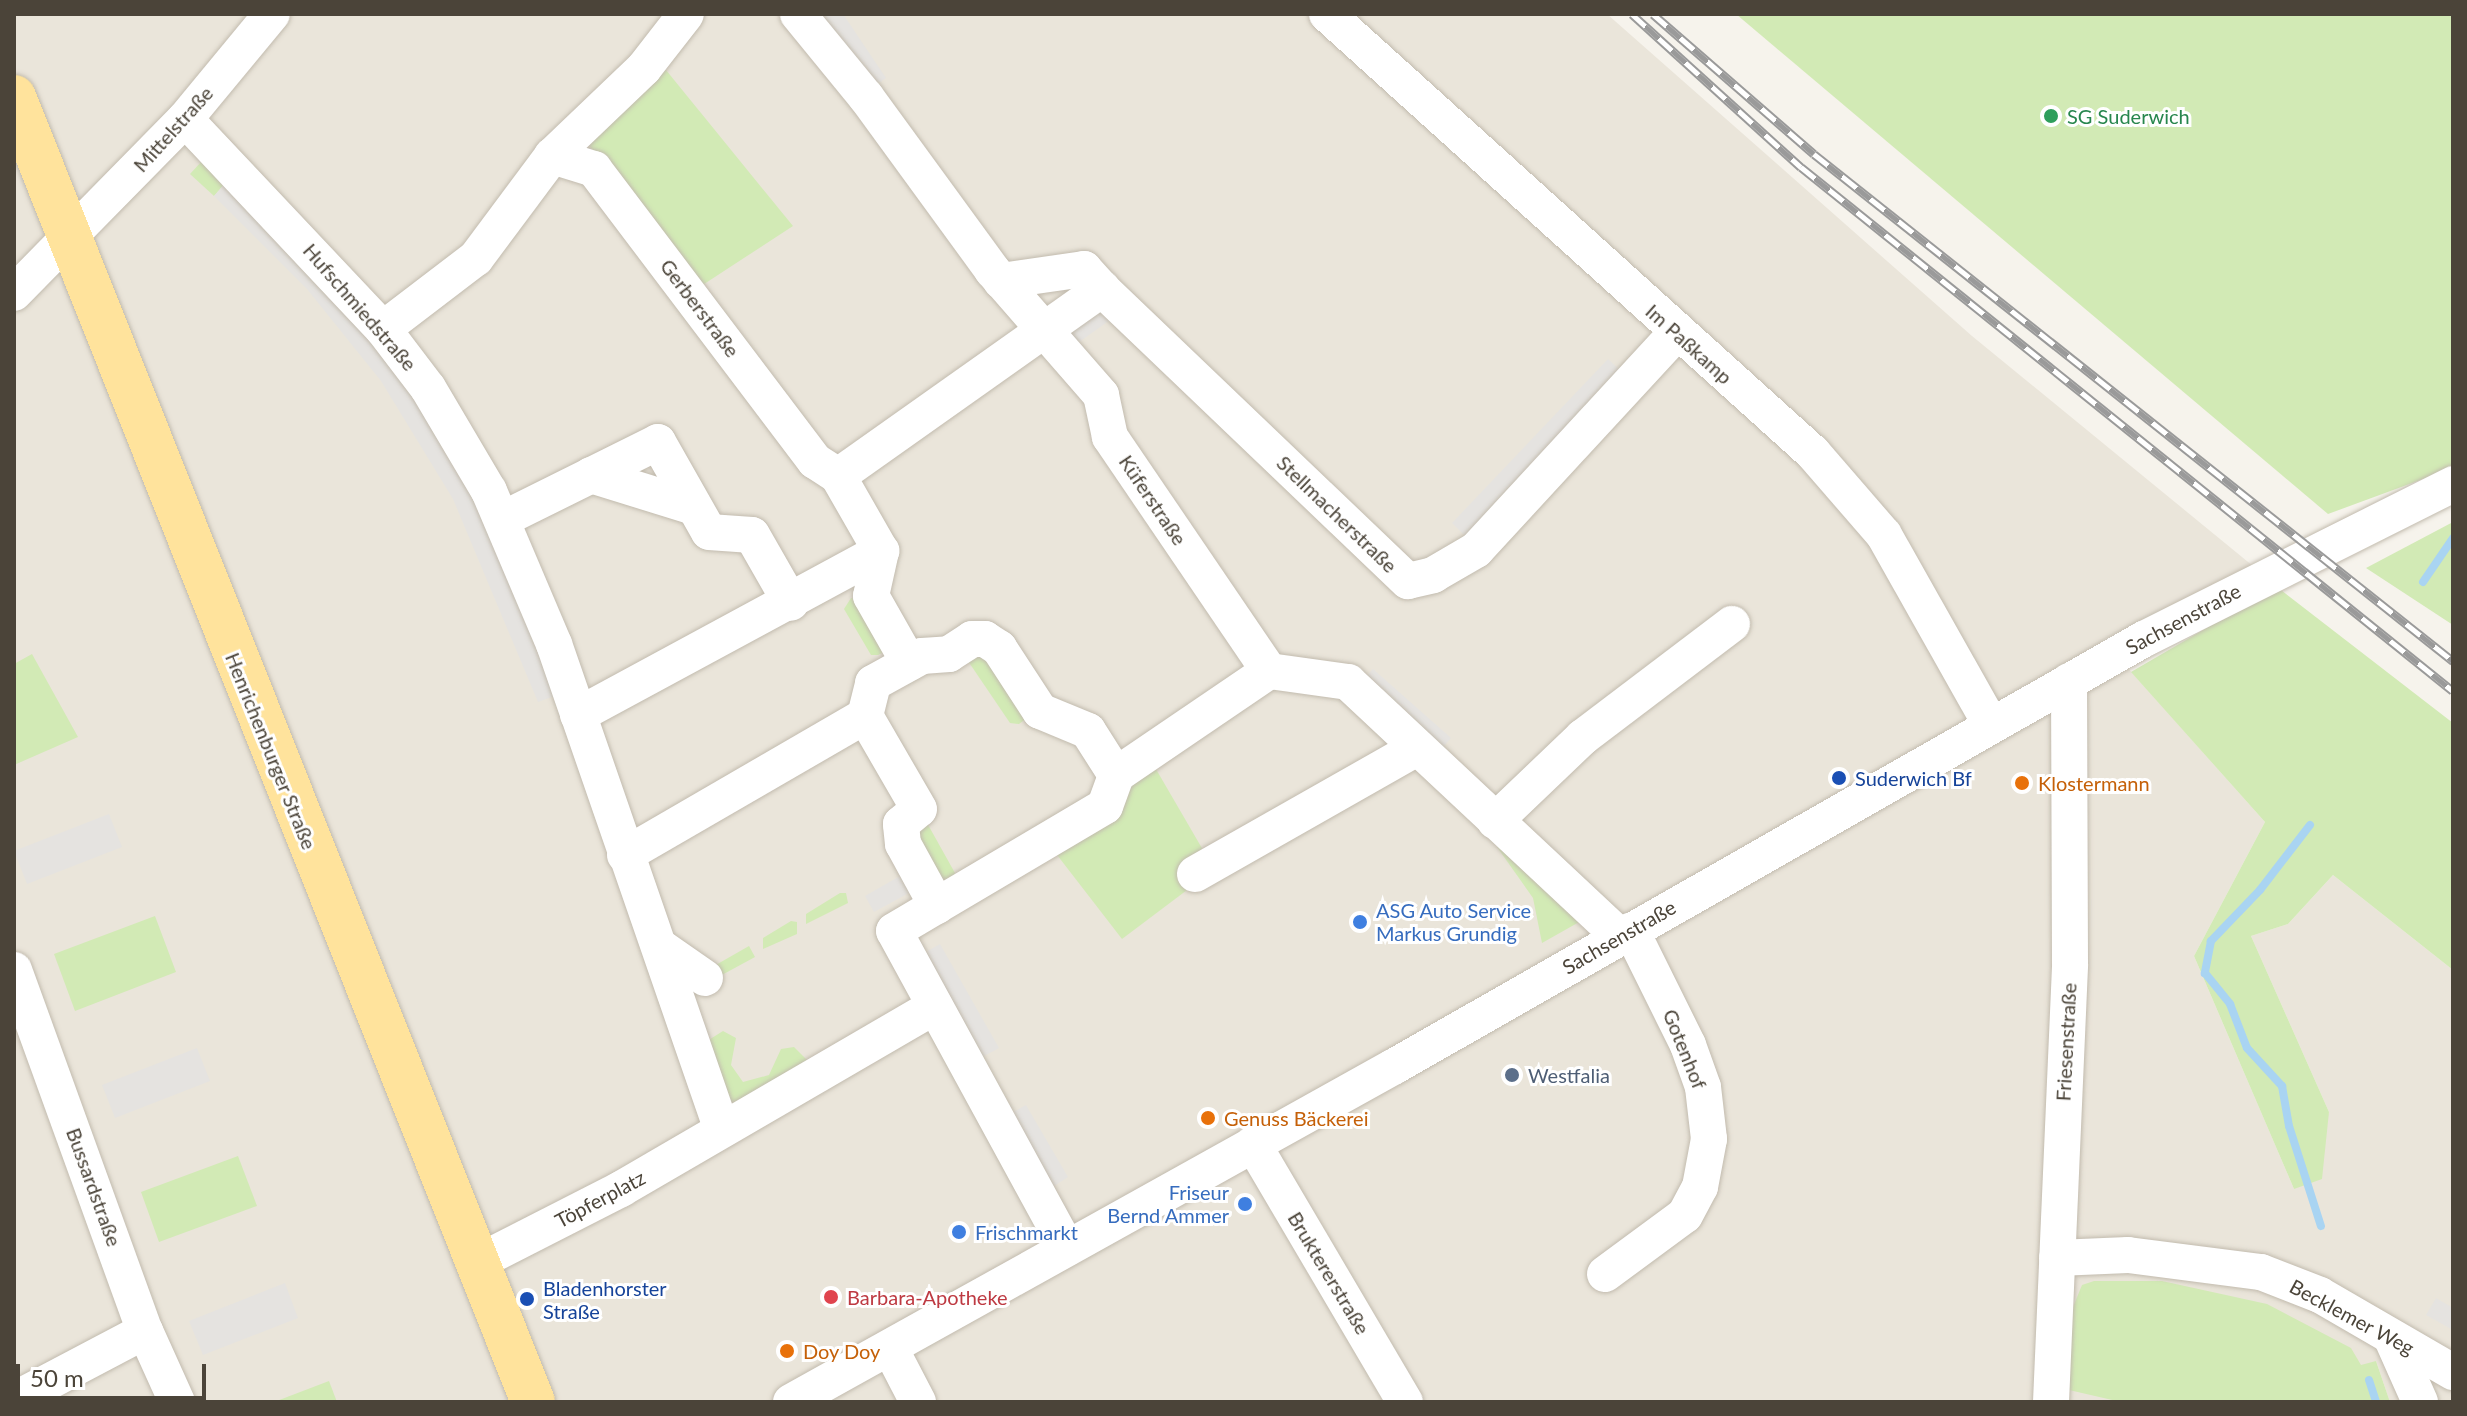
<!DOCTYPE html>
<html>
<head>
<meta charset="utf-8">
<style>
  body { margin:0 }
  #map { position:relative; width:2467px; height:1416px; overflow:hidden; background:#f6f3ec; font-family:Lato,sans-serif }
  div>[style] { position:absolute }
  .residential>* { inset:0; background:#eae5da }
  .green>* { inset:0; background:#d2eab5 }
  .parking>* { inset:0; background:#e5e3e0 }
  .stream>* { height:8px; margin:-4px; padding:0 4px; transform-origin:4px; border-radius:4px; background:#a9d4f2 }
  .roads { filter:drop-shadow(0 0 2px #c2bbae) drop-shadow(0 0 2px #c2bbae) }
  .minor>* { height:36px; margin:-18px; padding:0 18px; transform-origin:18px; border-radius:18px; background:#fff }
  .major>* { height:44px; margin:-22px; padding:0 22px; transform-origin:22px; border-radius:22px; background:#ffe39c }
  .rail>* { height:9px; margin-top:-4.5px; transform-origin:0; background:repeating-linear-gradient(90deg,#fff 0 18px,#9a9a9a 0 36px); box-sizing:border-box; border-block:2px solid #9a9a9a }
  .dots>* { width:22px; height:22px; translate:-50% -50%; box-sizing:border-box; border:4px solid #fff; border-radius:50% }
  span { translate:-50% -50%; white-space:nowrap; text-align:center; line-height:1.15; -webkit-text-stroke:6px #fff; paint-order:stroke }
  .leisure-label { font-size:20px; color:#27864d }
  .left { translate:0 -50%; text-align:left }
  .street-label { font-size:20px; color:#4b4439 }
  .transit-label { font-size:20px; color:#164399 }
  .food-label { font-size:20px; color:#c56008 }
  .shop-label { font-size:20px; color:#366cbe }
  .right { translate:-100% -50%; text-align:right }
  .service-label { font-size:20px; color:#4e5e75 }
  .health-label { font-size:20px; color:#be3a42 }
  .frame { position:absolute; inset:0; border:16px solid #4b4439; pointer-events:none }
  .scale { position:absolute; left:16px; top:1364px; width:190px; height:36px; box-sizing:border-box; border:4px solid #4b4439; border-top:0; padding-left:10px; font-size:24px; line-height:28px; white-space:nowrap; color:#4b4439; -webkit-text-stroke:6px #fff; paint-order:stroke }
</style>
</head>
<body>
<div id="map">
  <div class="residential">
    <i style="clip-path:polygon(14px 14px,1607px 14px,1972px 336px,2253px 566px,2103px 640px,2265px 822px,2194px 956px,2294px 1189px,2329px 1112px,2251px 936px,2288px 924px,2333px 875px,2453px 970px,2453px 1402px,2390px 1402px,2376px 1361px,2367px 1402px,14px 1402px)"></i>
  </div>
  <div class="green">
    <i style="clip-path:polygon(1736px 14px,2453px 14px,2453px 468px,2328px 514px)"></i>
    <i style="clip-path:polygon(666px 70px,793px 226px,698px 288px,585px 140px)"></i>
    <i style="clip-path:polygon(202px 161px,227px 181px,214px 196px,190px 174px)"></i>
    <i style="clip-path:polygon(2453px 522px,2453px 625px,2366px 568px)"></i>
    <i style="clip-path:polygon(2277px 587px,2453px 723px,2453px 970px,2333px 875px,2288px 924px,2251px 936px,2329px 1112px,2322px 1179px,2294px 1189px,2194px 956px,2265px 822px,2131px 672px)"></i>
    <i style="clip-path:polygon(851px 598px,860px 599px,884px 652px,878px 655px,871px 655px,844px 609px)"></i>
    <i style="clip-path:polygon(979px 647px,1027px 718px,1019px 724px,1010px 723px,968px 661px)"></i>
    <i style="clip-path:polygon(32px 654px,78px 737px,14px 765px,14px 664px)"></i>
    <i style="clip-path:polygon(1153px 764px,1210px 862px,1207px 875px,1122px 939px,1054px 851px)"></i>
    <i style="clip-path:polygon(922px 814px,955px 873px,954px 881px,939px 889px,913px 848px)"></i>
    <i style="clip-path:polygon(1506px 840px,1581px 921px,1542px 943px,1533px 898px,1497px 847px)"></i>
    <i style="clip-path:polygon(840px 893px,846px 893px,848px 903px,806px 924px,806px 914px)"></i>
    <i style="clip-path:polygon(155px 916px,176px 972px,75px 1011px,54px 954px)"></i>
    <i style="clip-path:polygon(791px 921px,797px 922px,797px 934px,763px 949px,763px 938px)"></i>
    <i style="clip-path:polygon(749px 946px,755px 957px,720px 976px,714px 966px)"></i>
    <i style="clip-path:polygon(723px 1031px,736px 1038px,731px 1065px,743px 1082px,769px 1075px,781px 1049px,794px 1047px,810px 1063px,732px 1108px,707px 1041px)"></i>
    <i style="clip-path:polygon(238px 1156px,257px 1206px,159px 1242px,141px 1192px)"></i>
    <i style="clip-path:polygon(2094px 1281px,2162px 1281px,2267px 1304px,2351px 1348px,2361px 1365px,2376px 1361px,2390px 1402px,2121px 1402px,2069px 1390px,2071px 1312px,2082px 1285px)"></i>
    <i style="clip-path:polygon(329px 1381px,337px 1402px,274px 1402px)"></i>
  </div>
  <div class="parking">
    <i style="clip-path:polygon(820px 14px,843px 14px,886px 78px,870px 89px)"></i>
    <i style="clip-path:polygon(227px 181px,396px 371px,467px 483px,557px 695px,538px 702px,453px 499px,381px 381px,307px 289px,214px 196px)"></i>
    <i style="clip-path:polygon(1103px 298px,1117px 315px,1068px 350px,1055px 333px)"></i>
    <i style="clip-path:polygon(1608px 359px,1622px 372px,1465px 536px,1452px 523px)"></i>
    <i style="clip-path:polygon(1373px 669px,1451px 738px,1437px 754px,1360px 684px)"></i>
    <i style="clip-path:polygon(109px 814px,122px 847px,27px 884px,14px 851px)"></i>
    <i style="clip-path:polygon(900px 876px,909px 893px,874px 912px,865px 896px)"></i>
    <i style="clip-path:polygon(940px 944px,999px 1048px,977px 1060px,919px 956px)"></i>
    <i style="clip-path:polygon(197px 1048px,210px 1081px,115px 1118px,102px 1085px)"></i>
    <i style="clip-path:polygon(1026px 1105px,1068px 1177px,1051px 1188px,1008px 1115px)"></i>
    <i style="clip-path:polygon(285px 1283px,298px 1318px,203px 1355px,189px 1321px)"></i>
    <i style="clip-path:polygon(2436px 1298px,2453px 1308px,2453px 1330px,2426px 1315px)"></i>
  </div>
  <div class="stream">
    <i style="left:2423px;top:582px;width:53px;rotate:-55.7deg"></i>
    <i style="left:2310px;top:825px;width:82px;rotate:127.6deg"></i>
    <i style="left:2260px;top:890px;width:71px;rotate:133.9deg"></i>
    <i style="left:2211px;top:941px;width:33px;rotate:101deg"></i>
    <i style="left:2205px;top:973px;width:40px;rotate:51deg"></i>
    <i style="left:2230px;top:1004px;width:47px;rotate:68.9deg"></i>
    <i style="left:2247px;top:1048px;width:52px;rotate:47.4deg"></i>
    <i style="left:2282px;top:1086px;width:41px;rotate:80.1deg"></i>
    <i style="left:2289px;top:1126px;width:105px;rotate:72.3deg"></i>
    <i style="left:2369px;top:1380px;width:23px;rotate:72deg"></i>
  </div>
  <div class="roads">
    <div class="minor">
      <i style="left:798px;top:14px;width:107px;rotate:50.7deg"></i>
      <i style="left:866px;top:97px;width:214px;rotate:53.9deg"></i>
      <i style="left:992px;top:270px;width:166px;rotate:48.9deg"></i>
      <i style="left:1101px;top:395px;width:43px;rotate:77.9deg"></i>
      <i style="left:1110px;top:437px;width:283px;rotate:55.8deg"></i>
      <i style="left:1269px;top:671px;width:80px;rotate:7.9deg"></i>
      <i style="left:1348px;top:682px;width:371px;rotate:43.1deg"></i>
      <i style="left:1327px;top:14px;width:655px;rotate:42.09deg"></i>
      <i style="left:1813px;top:453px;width:108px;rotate:49.1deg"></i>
      <i style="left:1884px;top:535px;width:218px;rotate:60.6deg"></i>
      <i style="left:185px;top:119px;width:289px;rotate:46.7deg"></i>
      <i style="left:383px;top:329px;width:74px;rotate:52.7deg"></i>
      <i style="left:428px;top:388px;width:120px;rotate:59.4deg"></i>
      <i style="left:489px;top:491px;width:166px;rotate:67deg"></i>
      <i style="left:554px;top:644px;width:514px;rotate:70.93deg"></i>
      <i style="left:552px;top:156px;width:44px;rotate:17.2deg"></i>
      <i style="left:594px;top:169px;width:366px;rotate:52.9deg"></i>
      <i style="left:815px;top:461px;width:27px;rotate:33deg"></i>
      <i style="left:838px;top:476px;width:86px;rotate:60.2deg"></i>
      <i style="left:881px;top:551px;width:46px;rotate:102.5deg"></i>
      <i style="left:871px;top:596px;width:77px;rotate:60.4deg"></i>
      <i style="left:1001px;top:281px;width:84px;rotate:-8.2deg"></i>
      <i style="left:1084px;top:269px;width:27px;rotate:48deg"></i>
      <i style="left:14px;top:293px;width:244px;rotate:-45.5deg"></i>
      <i style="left:185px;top:119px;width:136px;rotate:-50.4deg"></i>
      <i style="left:383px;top:329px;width:117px;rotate:-37.4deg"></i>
      <i style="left:476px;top:258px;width:127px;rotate:-53.3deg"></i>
      <i style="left:552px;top:156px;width:127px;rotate:-43.7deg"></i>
      <i style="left:644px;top:68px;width:68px;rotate:-52.1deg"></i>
      <i style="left:591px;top:475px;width:108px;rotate:17.3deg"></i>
      <i style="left:838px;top:476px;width:324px;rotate:-35.3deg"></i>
      <i style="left:1102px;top:289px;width:423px;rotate:43.7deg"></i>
      <i style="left:1408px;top:581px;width:26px;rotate:-13deg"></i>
      <i style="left:1433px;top:575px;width:50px;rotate:-30.2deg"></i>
      <i style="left:1476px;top:550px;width:295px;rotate:-47.3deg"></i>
      <i style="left:503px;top:519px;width:173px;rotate:-26.4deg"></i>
      <i style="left:658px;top:442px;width:103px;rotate:60.5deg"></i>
      <i style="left:709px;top:532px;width:43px;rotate:4deg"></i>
      <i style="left:752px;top:535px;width:78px;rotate:60.2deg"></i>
      <i style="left:578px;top:715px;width:345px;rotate:-28.4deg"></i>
      <i style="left:1495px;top:821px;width:122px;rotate:-43.7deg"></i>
      <i style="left:1583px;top:737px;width:187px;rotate:-37.2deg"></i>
      <i style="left:625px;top:855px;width:277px;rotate:-30.1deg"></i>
      <i style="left:1195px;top:874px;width:255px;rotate:-29.6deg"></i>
      <i style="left:937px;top:906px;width:71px;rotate:-118.7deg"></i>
      <i style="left:903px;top:844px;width:20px;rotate:-96deg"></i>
      <i style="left:901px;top:824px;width:23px;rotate:-40deg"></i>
      <i style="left:919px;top:809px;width:108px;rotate:-120.1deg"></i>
      <i style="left:865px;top:716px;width:34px;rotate:-76deg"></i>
      <i style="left:873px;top:683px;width:56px;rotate:-28.9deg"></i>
      <i style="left:922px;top:656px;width:27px;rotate:-4deg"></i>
      <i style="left:949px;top:654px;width:27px;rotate:-33deg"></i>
      <i style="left:972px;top:639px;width:13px"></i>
      <i style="left:985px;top:639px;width:17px;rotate:33deg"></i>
      <i style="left:999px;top:648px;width:75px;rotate:56.9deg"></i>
      <i style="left:1040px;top:711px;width:52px;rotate:22.6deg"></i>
      <i style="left:1088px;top:731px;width:52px;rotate:57.5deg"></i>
      <i style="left:659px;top:946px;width:56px;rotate:34.8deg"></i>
      <i style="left:14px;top:970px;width:384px;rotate:70.1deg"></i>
      <i style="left:145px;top:1331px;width:78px;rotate:65.7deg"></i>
      <i style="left:1253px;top:1144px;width:299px;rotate:59.5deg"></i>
      <i style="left:1067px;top:1248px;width:361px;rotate:-118.6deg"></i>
      <i style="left:894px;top:931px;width:245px;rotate:-30.6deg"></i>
      <i style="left:1105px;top:806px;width:33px;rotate:-70deg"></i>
      <i style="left:1116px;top:775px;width:185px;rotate:-34.2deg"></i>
      <i style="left:2057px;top:1258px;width:71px;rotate:-2.4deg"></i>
      <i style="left:2128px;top:1255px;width:134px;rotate:7.3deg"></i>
      <i style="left:2261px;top:1272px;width:63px;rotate:21.3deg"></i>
      <i style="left:2320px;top:1295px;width:154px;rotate:30.1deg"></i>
      <i style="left:476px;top:1263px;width:163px;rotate:-27deg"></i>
      <i style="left:621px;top:1189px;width:363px;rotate:-30.2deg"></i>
      <i style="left:1605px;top:1274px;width:99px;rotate:-36.4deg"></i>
      <i style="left:1685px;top:1215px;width:32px;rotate:-62deg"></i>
      <i style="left:1700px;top:1187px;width:49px;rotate:-79.4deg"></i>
      <i style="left:1709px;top:1139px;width:52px;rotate:-96.6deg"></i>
      <i style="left:1703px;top:1087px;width:45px;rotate:-109.7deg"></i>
      <i style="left:1688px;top:1045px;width:128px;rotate:-116.4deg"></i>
      <i style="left:2392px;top:1339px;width:69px;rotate:66deg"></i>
      <i style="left:890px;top:1348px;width:61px;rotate:62.6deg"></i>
      <i style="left:14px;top:1400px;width:148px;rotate:-27.8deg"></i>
      <i style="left:791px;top:1402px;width:691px;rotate:-29.09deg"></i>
      <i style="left:1395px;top:1066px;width:862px;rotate:-29.69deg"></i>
      <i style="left:2144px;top:639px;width:346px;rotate:-26.6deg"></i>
      <i style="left:2051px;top:1402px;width:438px;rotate:-87.5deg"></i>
      <i style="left:2070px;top:964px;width:283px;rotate:-90.2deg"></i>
    </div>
    <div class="major">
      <i style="left:14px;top:97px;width:1404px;rotate:68.31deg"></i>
    </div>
  </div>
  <div class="rail">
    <i style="left:1632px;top:14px;width:228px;rotate:42.2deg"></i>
    <i style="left:1801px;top:167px;width:836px;rotate:38.79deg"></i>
    <i style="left:1653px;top:14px;width:213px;rotate:41deg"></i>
    <i style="left:1814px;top:154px;width:816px;rotate:38.43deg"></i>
  </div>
  <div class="dots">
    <i style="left:2051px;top:116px;background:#2e9e5b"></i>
    <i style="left:1839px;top:778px;background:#1a4fb4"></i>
    <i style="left:2022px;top:783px;background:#e8710a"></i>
    <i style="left:1360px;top:922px;background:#3f7fe0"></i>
    <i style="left:1512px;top:1075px;background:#5c6f8a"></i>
    <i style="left:1208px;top:1118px;background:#e8710a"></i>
    <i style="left:1245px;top:1204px;background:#3f7fe0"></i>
    <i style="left:959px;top:1232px;background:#3f7fe0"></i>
    <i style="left:831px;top:1297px;background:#e0444e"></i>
    <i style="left:527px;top:1299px;background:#1a4fb4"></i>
    <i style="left:787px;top:1351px;background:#e8710a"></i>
  </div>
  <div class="leisure-label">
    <span class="left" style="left:2067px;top:116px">SG Suderwich</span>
  </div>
  <div class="street-label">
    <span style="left:173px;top:129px;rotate:-48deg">Mittelstraße</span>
    <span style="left:360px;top:307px;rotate:49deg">Hufschmiedstraße</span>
    <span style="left:700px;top:308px;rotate:53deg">Gerberstraße</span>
    <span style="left:1689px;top:344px;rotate:42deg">Im Paßkamp</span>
    <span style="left:1153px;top:500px;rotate:56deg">Küferstraße</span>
    <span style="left:1337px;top:514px;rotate:44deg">Stellmacherstraße</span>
    <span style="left:2183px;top:619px;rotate:-28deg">Sachsenstraße</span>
    <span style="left:271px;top:751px;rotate:68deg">Henrichenburger Straße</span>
    <span style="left:1619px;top:937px;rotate:-30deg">Sachsenstraße</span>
    <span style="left:2066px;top:1042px;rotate:-87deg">Friesenstraße</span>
    <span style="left:1685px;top:1049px;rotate:68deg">Gotenhof</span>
    <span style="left:94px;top:1187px;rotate:70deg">Bussardstraße</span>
    <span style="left:600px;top:1199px;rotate:-28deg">Töpferplatz</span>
    <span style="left:1329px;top:1273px;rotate:59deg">Bruktererstraße</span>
    <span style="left:2352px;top:1317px;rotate:28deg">Becklemer Weg</span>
  </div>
  <div class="transit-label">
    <span class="left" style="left:1855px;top:778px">Suderwich Bf</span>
    <span class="left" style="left:543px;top:1300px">Bladenhorster<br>Straße</span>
  </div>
  <div class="food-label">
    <span class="left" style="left:2038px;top:783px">Klostermann</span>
    <span class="left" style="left:1224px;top:1118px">Genuss Bäckerei</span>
    <span class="left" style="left:803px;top:1351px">Doy Doy</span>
  </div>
  <div class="shop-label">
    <span class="left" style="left:1376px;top:922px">ASG Auto Service<br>Markus Grundig</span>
    <span class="right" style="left:1229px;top:1204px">Friseur<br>Bernd Ammer</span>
    <span class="left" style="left:975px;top:1232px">Frischmarkt</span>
  </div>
  <div class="service-label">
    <span class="left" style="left:1528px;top:1075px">Westfalia</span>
  </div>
  <div class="health-label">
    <span class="left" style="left:847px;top:1297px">Barbara-Apotheke</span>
  </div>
  <div class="frame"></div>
  <div class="scale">50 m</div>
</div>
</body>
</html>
